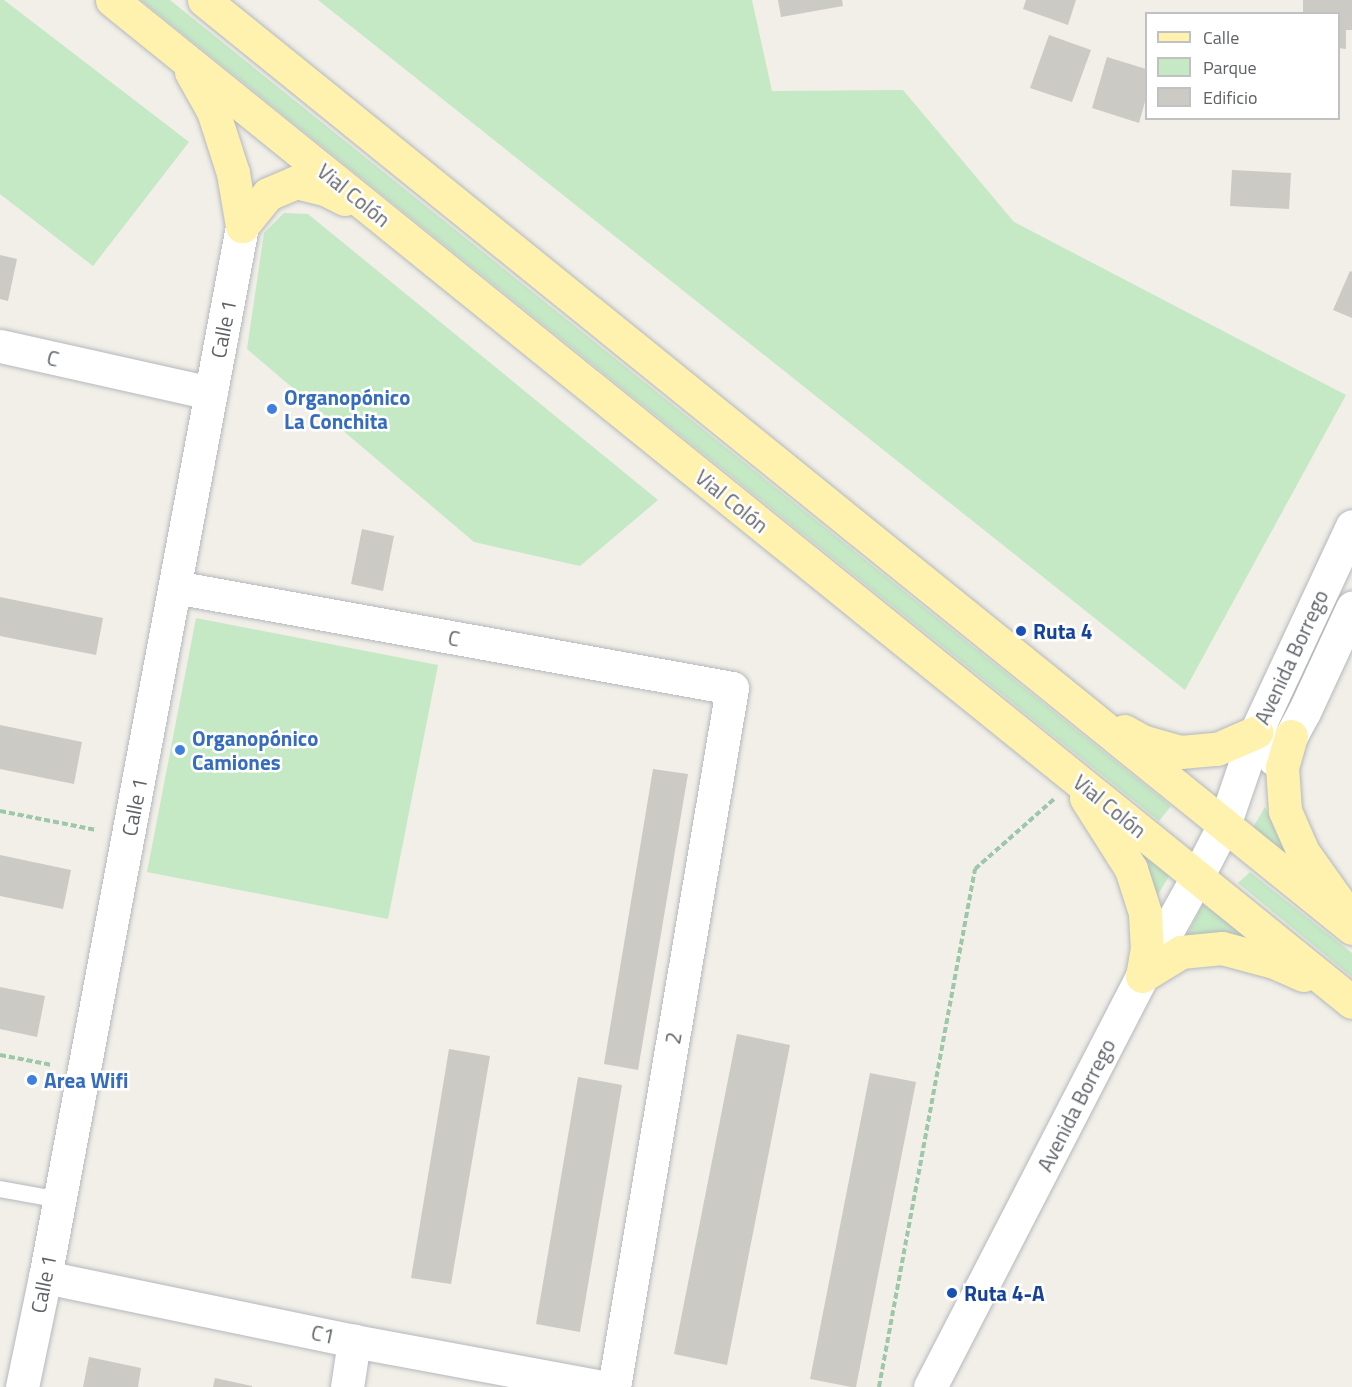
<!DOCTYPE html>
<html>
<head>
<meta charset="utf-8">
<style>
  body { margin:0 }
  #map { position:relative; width:1352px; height:1387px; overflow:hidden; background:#f1efe8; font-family:"Titillium Web",sans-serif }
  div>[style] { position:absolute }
  .green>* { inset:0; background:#c5e8c5 }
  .building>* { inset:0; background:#cccac5 }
  .path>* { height:4px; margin-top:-2px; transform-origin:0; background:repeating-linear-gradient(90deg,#9cc7a9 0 6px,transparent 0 9px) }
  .roads { filter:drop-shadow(0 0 2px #b5b8bc) drop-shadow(0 0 2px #b5b8bc) }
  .service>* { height:16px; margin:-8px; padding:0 8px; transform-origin:8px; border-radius:8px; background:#fff }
  .minor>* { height:33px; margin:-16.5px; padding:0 16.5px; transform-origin:16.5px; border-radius:16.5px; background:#fff }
  .tertiary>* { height:33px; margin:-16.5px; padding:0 16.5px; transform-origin:16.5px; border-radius:16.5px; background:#fff }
  .secondary>* { height:33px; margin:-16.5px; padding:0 16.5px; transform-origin:16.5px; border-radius:16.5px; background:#fff }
  .primary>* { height:33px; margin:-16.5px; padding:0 16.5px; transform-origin:16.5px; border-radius:16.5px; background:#fff2af }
  .dots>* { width:16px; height:16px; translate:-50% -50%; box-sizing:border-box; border:3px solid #fff; border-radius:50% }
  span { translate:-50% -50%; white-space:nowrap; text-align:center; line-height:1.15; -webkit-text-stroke:5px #fff; paint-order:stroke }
  .street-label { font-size:21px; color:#5f6368 }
  .shop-label { font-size:21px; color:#366cbe; font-weight:700 }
  .left { translate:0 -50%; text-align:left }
  .transit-label { font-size:21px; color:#164399; font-weight:700 }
  .legend { position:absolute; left:1145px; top:12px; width:195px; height:108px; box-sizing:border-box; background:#fff; border:2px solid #bfc1c3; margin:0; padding:8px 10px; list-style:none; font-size:18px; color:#5f6368 }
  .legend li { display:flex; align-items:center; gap:12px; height:30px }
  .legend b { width:30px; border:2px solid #bfc1c3 }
</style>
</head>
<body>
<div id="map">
  <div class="green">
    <i style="clip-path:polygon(0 0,4px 0,189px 142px,93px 266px,0 194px)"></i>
    <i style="clip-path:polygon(141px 0,170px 0,1171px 806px,1159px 821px)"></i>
    <i style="clip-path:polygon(318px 0,752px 0,772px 91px,903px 90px,1014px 222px,1346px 395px,1185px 690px)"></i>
    <i style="clip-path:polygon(284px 213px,308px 214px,658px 500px,580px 566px,474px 542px,247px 349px,264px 233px)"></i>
    <i style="clip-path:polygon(196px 618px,438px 665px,388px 919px,147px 872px)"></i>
    <i style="clip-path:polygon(1265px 807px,1291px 864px,1251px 831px)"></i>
    <i style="clip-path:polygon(1140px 850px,1171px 873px,1157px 896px)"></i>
    <i style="clip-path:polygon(1250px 872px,1352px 953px,1352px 977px,1238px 883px)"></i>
    <i style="clip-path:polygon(1203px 904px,1245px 935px,1187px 935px)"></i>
  </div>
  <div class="building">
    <i style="clip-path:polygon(778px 0,842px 0,843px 6px,781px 17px)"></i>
    <i style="clip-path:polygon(1026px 0,1076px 0,1068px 25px,1023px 9px)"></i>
    <i style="clip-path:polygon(1303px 0,1352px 0,1352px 30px,1346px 30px,1346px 49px,1338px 48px,1338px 14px,1303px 14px)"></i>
    <i style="clip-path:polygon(1049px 35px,1091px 50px,1072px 102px,1030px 88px)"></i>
    <i style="clip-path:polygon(1107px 57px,1146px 69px,1146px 98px,1139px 123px,1092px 108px)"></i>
    <i style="clip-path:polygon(1232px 170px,1291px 173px,1289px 209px,1230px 206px)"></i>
    <i style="clip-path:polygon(0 255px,17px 259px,8px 301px,0 299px)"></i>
    <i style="clip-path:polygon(1350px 271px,1352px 272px,1352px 318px,1333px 310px)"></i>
    <i style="clip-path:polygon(362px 529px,394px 536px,383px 591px,351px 584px)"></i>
    <i style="clip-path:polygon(0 597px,103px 618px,96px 655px,0 636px)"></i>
    <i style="clip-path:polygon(0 725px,82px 742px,74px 784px,0 769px)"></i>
    <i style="clip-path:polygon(653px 769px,688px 774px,638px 1070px,604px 1064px)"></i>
    <i style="clip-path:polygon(0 855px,71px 870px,63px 909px,0 896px)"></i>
    <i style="clip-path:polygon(0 987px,45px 996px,37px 1037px,0 1029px)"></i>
    <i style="clip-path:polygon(737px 1034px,790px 1045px,727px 1365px,674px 1354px)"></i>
    <i style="clip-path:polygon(449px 1049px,490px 1056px,451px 1284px,411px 1278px)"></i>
    <i style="clip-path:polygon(870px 1073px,916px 1082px,856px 1387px,851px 1387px,810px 1379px)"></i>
    <i style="clip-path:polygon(578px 1077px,622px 1085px,580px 1332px,536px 1324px)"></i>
    <i style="clip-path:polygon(89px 1357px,141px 1368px,138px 1387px,83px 1387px)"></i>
    <i style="clip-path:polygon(215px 1378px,252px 1386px,252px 1387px,213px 1387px)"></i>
  </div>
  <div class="path">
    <i style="left:0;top:811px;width:98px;rotate:11.2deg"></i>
    <i style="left:0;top:1055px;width:53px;rotate:10.9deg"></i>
    <i style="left:879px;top:1387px;width:527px;rotate:-79.5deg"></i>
    <i style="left:975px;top:869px;width:106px;rotate:-41.5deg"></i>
  </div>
  <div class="roads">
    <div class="service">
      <i style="left:0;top:1189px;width:61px;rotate:10.4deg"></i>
    </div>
    <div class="minor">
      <i style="left:0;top:346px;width:216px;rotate:12.6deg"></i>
      <i style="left:175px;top:587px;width:566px;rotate:10.28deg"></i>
      <i style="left:732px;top:688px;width:709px;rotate:99.58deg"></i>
      <i style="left:45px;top:1277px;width:316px;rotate:11.7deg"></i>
      <i style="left:354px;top:1341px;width:251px;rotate:10.5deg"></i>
      <i style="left:22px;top:1387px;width:112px;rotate:-78.2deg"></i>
      <i style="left:45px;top:1277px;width:1069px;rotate:-79.38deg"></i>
      <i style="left:347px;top:1387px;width:47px;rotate:-81.3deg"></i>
    </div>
    <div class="tertiary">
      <i style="left:930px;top:1387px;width:462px;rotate:-62.7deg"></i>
      <i style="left:1142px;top:976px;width:113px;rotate:-60.9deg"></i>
    </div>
    <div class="secondary">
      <i style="left:1274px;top:759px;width:29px;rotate:-54deg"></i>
      <i style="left:1291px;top:736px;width:27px;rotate:-62deg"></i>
      <i style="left:1304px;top:712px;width:115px;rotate:-65.2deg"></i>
      <i style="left:1197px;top:877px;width:59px;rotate:-62.6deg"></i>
      <i style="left:1224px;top:825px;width:98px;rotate:-71deg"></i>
      <i style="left:1256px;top:732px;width:227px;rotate:-65deg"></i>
    </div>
    <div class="primary">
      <i style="left:112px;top:0;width:1594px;rotate:38.94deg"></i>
      <i style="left:204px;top:0;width:1476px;rotate:38.95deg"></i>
      <i style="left:191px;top:72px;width:45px;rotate:60.6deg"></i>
      <i style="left:213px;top:111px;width:65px;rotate:72.1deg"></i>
      <i style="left:233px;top:173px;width:54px;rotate:80.4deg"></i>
      <i style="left:242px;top:226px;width:41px;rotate:-50.9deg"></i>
      <i style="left:268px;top:194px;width:30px;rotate:-23deg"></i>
      <i style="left:296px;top:182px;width:32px;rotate:14deg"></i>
      <i style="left:327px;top:190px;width:20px;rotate:27deg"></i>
      <i style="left:1124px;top:731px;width:21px;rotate:29deg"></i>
      <i style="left:1142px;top:741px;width:40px;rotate:16deg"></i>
      <i style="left:1180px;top:752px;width:37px;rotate:-5deg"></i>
      <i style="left:1217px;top:749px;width:43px;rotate:-23.6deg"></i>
      <i style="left:1291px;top:736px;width:32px;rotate:106deg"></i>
      <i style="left:1282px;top:767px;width:44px;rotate:86.1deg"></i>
      <i style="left:1285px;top:811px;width:45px;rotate:66.3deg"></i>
      <i style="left:1303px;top:852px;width:64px;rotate:54.6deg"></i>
      <i style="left:1086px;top:798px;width:84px;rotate:57.6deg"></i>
      <i style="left:1131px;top:869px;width:46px;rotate:72.3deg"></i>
      <i style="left:1145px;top:913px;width:35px;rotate:87deg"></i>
      <i style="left:1147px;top:948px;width:28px;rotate:100deg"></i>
      <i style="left:1142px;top:976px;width:46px;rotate:-31.6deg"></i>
      <i style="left:1181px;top:952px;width:41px;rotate:-5.6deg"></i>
      <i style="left:1222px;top:948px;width:54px;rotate:15.1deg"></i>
      <i style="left:1274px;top:962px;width:32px;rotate:24deg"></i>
    </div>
  </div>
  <div class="dots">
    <i style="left:272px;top:409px;background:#3f7fe0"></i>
    <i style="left:1021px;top:631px;background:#1a4fb4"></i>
    <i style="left:180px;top:750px;background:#3f7fe0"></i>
    <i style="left:32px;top:1080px;background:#3f7fe0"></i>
    <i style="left:952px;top:1293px;background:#1a4fb4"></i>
  </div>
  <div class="street-label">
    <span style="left:354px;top:195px;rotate:39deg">Vial Colón</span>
    <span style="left:223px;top:329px;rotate:-79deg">Calle 1</span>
    <span style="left:53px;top:358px;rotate:13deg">C</span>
    <span style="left:732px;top:501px;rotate:39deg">Vial Colón</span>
    <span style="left:454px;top:638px;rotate:10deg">C</span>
    <span style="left:1291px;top:657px;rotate:-65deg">Avenida Borrego</span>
    <span style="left:1110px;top:806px;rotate:39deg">Vial Colón</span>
    <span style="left:134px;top:807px;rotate:-79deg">Calle 1</span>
    <span style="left:673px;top:1038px;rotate:-80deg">2</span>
    <span style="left:1076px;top:1105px;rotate:-63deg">Avenida Borrego</span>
    <span style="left:43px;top:1284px;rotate:-79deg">Calle 1</span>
    <span style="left:323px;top:1334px;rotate:12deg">C1</span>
  </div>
  <div class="shop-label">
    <span class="left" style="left:284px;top:409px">Organopónico<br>La Conchita</span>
    <span class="left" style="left:192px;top:750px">Organopónico<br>Camiones</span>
    <span class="left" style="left:44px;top:1080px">Area Wifi</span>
  </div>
  <div class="transit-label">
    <span class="left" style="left:1033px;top:631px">Ruta 4</span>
    <span class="left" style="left:964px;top:1293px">Ruta 4-A</span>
  </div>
  <ul class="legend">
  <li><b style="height:8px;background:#fff2af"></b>Calle</li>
  <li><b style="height:16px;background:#c5e8c5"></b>Parque</li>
  <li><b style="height:16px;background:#cccac5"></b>Edificio</li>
  </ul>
</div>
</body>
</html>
